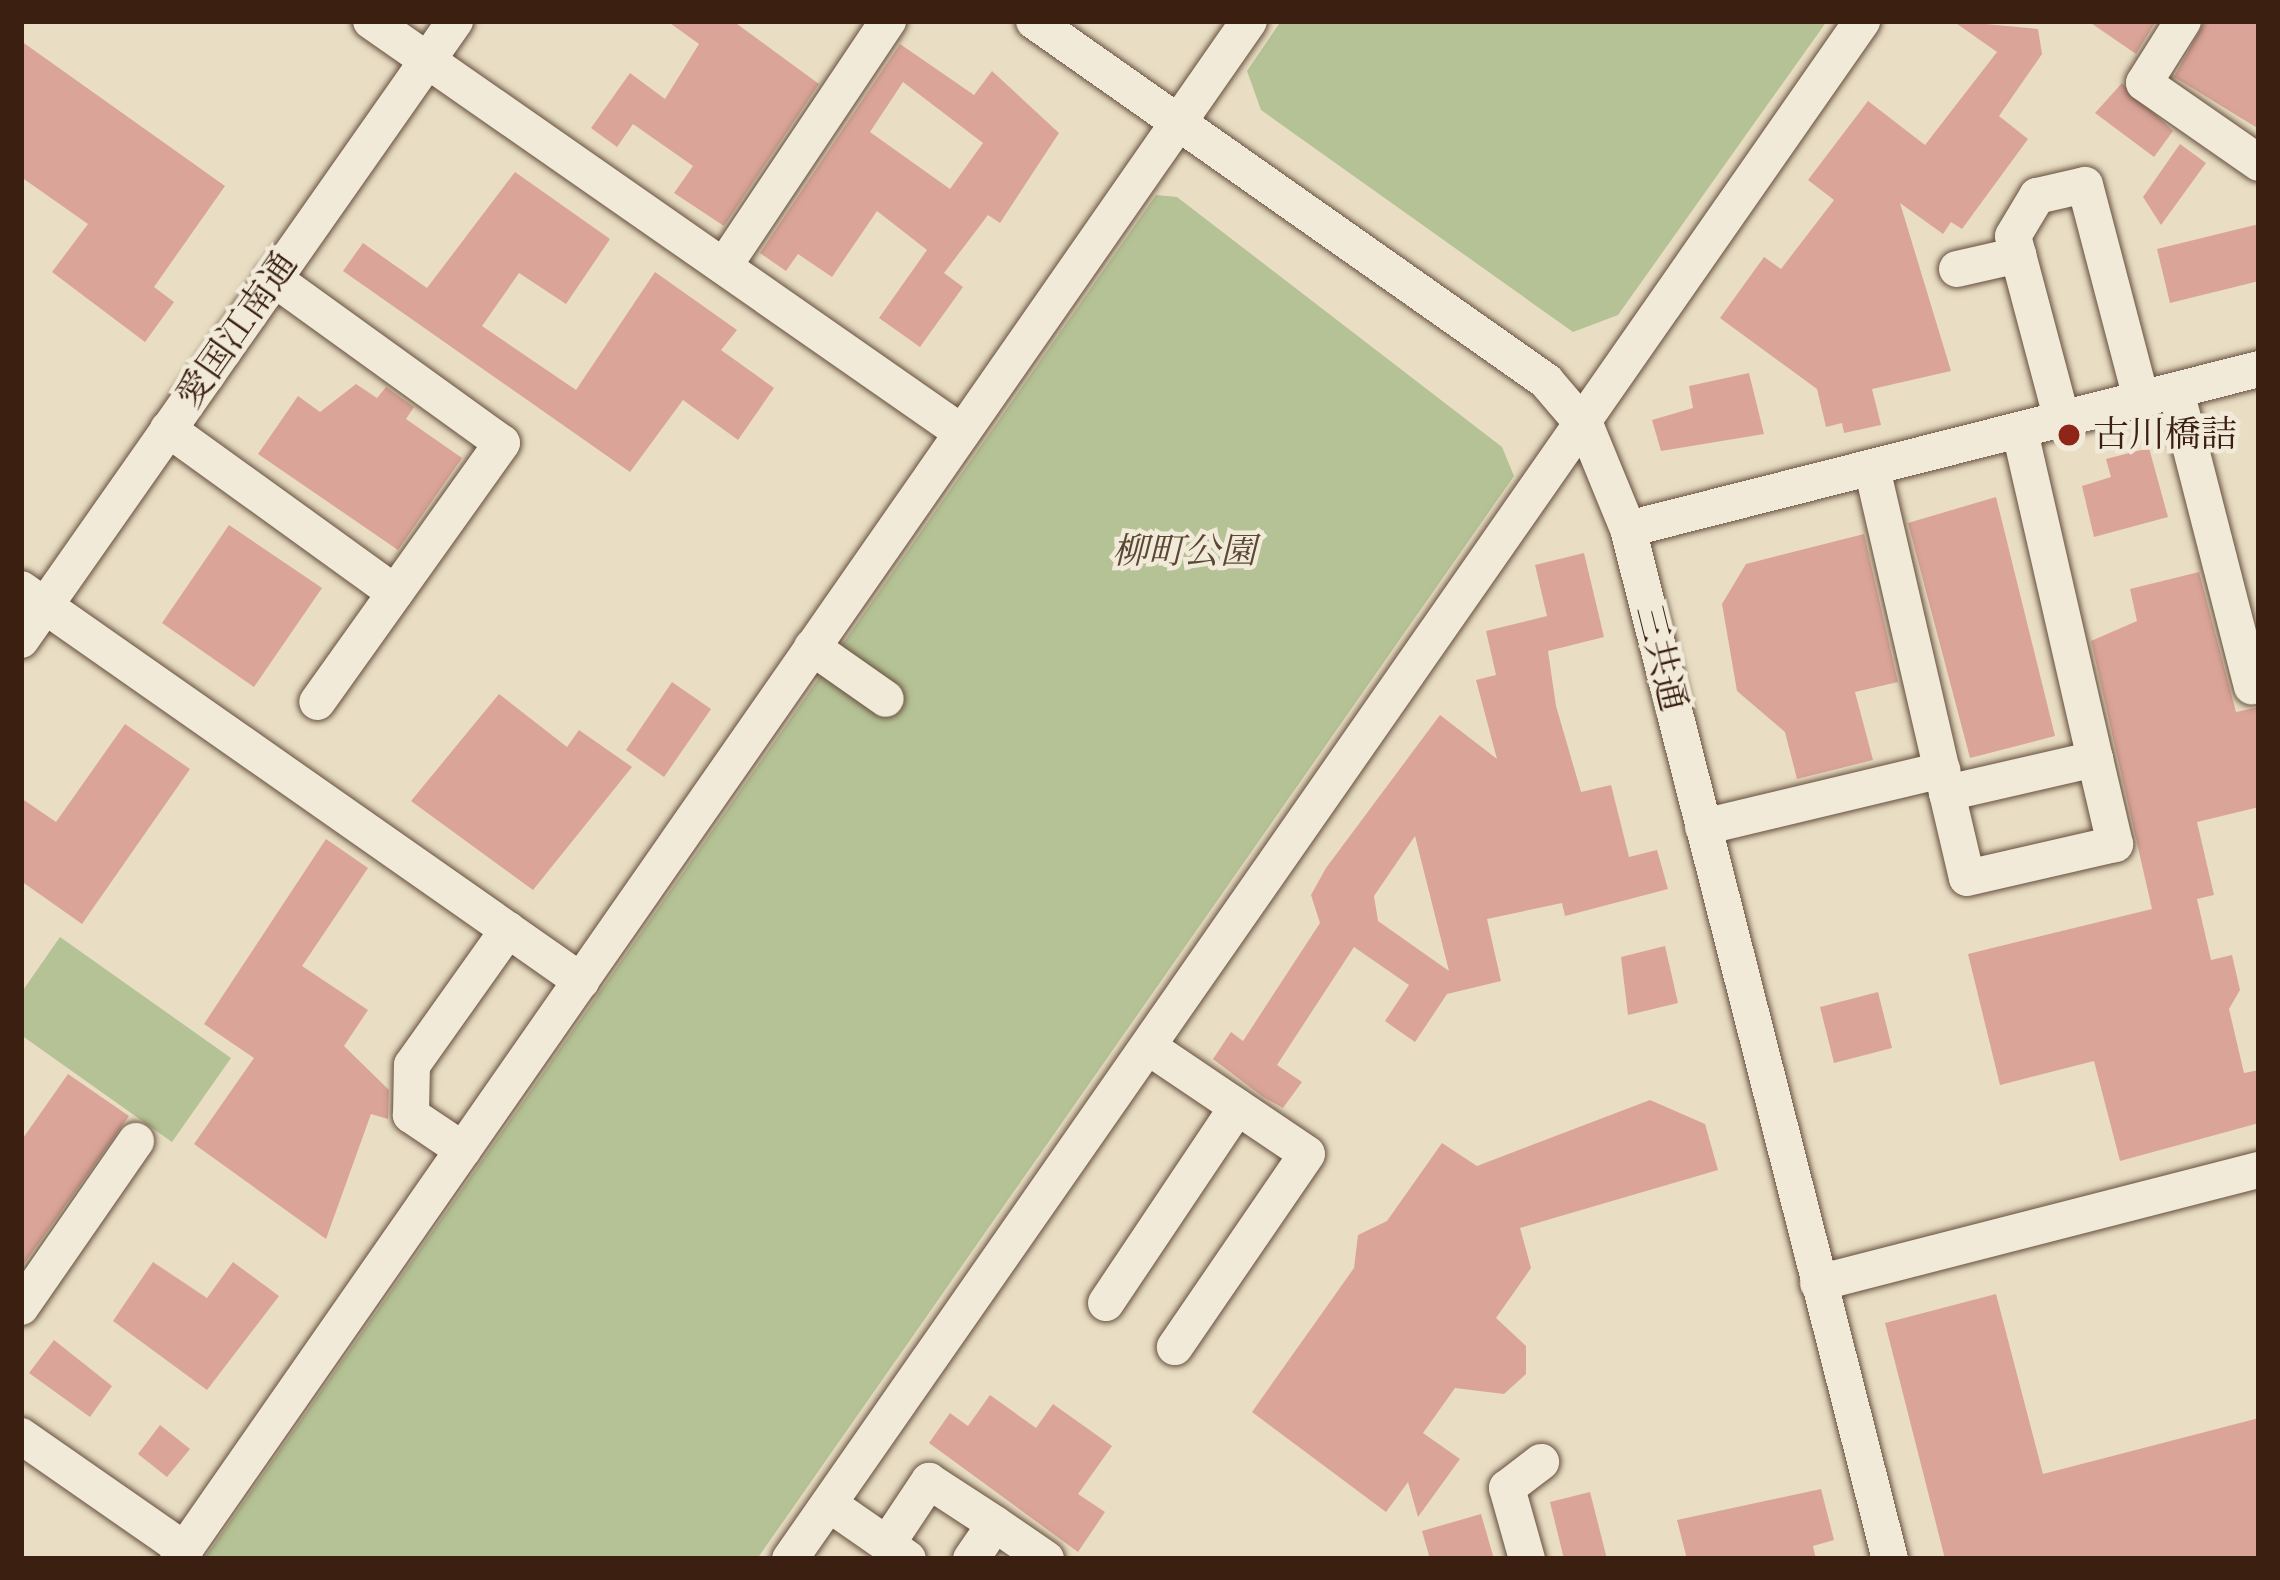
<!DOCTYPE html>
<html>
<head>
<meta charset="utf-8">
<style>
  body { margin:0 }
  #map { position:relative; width:2280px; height:1580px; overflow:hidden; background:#e9dec4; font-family:Cardo,"Noto Serif JP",serif }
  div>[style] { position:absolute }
  .green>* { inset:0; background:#b5c295 }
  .building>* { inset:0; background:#daa498 }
  .roads { filter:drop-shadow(0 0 3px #664f3e) drop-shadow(0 0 3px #664f3e) }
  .minor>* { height:36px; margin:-18px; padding:0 18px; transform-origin:18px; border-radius:18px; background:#f1ead9 }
  .dots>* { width:33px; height:33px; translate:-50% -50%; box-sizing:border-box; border:6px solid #f1ead9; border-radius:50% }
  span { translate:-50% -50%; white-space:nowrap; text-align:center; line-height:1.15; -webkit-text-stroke:9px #f1ead9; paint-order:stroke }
  .street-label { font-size:36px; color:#3b1f11 }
  .poi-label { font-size:36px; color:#3b1f11 }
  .left { translate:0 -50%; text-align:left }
  .park-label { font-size:36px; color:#5a4832; font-style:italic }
  .frame { position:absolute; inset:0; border:24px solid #3b1f11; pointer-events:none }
</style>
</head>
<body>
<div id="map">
  <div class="green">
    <i style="clip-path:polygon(1281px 21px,1827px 21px,1618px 315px,1573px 332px,1261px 110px,1247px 71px)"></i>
    <i style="clip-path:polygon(1156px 195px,1177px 197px,1502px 447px,1514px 476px,757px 1559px,204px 1559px)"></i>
    <i style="clip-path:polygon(60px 937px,231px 1058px,172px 1142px,21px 1035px,21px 993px)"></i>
  </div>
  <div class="building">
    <i style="clip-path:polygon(667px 21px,733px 21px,819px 84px,724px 226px,674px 193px,693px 166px,633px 124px,617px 147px,591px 128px,630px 73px,665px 99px,699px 44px)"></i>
    <i style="clip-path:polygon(1953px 21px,2038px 29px,2042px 54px,1999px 116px,2028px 139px,1962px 229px,1951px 222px,1943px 234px,1900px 203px,1951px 371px,1872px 389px,1881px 425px,1844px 433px,1842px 423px,1826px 427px,1817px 389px,1720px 318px,1764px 257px,1781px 269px,1834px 200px,1808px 180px,1868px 101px,1925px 145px,1997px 52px)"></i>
    <i style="clip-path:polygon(2088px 21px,2156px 21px,2136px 54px)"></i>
    <i style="clip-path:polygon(2205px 21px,2259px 21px,2259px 129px,2174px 77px)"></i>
    <i style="clip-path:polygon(21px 41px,225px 186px,154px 287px,174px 302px,145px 342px,52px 272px,88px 224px,21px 177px)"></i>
    <i style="clip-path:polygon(evenodd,900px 44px,974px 95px,992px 71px,1059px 133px,1000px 223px,988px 215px,944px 273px,963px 287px,920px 347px,879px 318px,927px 250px,877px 211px,832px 277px,798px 254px,786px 271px,760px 253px,900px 44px,903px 82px,983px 143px,950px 189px,870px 132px,903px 82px)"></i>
    <i style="clip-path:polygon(2122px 83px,2173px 131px,2154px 157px,2095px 113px)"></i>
    <i style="clip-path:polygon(2180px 144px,2206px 163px,2161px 225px,2143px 197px)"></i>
    <i style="clip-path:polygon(515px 172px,610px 239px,566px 304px,519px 273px,482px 326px,576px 390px,655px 272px,737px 330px,721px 350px,774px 388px,738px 440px,683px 400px,630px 472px,343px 271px,363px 243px,427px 288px)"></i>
    <i style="clip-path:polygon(2259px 224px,2259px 281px,2170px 303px,2157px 249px)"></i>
    <i style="clip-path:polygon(1749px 373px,1764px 434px,1661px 451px,1652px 420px,1693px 408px,1689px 386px)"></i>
    <i style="clip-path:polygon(356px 384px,377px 398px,386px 387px,414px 407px,406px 419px,462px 458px,398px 550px,258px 454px,298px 396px,320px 412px)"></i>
    <i style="clip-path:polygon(2149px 448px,2168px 517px,2094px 537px,2082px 486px,2111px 477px,2106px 459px)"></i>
    <i style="clip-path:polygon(1996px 497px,2055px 736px,1970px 758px,1908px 523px)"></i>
    <i style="clip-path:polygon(229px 525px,322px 588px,254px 687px,162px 623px)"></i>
    <i style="clip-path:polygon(1864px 534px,1898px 682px,1855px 692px,1873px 760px,1797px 779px,1785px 732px,1737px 691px,1722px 604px,1746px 564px)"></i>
    <i style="clip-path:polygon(evenodd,1584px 553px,1604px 637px,1548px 651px,1556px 706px,1581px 792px,1611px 785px,1629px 857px,1657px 850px,1668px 889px,1565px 916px,1562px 903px,1487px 919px,1501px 981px,1447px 994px,1415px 1042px,1385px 1021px,1409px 985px,1354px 947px,1277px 1065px,1302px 1082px,1283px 1108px,1263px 1097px,1213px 1059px,1231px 1032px,1243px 1041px,1320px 923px,1311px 895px,1326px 868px,1440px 715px,1497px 759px,1476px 680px,1496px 675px,1486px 631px,1547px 616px,1535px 565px,1584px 553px,1415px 836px,1449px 971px,1378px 921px,1374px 896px,1415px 836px)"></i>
    <i style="clip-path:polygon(2199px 572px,2236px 712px,2259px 707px,2259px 807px,2197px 822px,2214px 895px,2197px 899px,2211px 960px,2232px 955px,2240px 990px,2229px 1009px,2244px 1073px,2259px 1070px,2259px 1123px,2120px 1161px,2094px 1061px,2000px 1085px,1968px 954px,2152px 909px,2091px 641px,2137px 621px,2130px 589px)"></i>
    <i style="clip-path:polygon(672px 682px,711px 709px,664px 777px,626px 750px)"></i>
    <i style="clip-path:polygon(499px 694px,567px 747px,579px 730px,632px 767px,533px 890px,411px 801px)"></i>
    <i style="clip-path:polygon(125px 724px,190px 769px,82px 924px,21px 881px,21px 798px,56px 822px)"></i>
    <i style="clip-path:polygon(326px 839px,368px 868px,302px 966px,368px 1010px,344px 1046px,389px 1090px,388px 1119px,371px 1114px,326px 1239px,194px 1144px,254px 1058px,204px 1024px)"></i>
    <i style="clip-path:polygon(1665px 946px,1678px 1003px,1628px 1015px,1621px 957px)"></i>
    <i style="clip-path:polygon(1878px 992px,1892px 1048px,1834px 1063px,1820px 1007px)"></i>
    <i style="clip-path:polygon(68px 1074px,129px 1116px,21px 1268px,21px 1141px)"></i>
    <i style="clip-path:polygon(1650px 1100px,1705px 1124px,1718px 1170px,1520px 1228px,1531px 1268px,1496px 1318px,1526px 1346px,1526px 1374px,1504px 1394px,1455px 1388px,1423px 1433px,1460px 1459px,1418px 1517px,1408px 1482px,1386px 1512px,1252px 1412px,1354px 1268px,1358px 1235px,1387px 1221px,1442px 1143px,1477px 1166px)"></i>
    <i style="clip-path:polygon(153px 1262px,207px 1298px,233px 1262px,279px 1296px,207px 1390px,113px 1321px)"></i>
    <i style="clip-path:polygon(1996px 1294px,2043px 1474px,2259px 1418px,2259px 1559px,1945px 1559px,1885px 1323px)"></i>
    <i style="clip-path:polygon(54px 1340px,112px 1386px,90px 1417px,29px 1373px)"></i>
    <i style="clip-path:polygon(990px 1395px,1036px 1428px,1053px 1404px,1112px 1446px,1078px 1494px,1105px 1512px,1078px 1552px,929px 1443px,950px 1413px,968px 1426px)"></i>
    <i style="clip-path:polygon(160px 1425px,190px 1449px,167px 1477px,138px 1454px)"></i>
    <i style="clip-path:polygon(1821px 1489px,1834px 1540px,1813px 1546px,1816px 1559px,1687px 1559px,1677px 1520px)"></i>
    <i style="clip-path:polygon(1590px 1492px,1607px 1559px,1564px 1559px,1550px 1502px)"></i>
    <i style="clip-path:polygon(1481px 1514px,1494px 1559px,1430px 1559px,1422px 1531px)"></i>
  </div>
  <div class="roads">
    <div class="minor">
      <i style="left:371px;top:21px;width:719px;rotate:34.86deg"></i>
      <i style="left:1034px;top:21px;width:626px;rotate:35.11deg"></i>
      <i style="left:1546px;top:381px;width:63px;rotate:49.5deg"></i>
      <i style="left:1587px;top:429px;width:108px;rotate:67.7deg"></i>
      <i style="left:1628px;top:529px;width:1063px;rotate:75.73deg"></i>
      <i style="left:2183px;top:21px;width:73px;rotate:122.2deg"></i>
      <i style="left:2144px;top:83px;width:140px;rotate:34.8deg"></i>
      <i style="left:724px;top:266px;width:295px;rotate:-56.2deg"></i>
      <i style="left:1957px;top:269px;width:63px;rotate:-12.9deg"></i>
      <i style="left:273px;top:278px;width:282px;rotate:35.8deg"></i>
      <i style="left:502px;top:443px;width:318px;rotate:125.5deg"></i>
      <i style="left:2176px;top:391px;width:305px;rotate:75.6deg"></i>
      <i style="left:2062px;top:420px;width:190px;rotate:-104.9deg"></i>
      <i style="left:2013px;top:236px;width:47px;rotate:-59deg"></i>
      <i style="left:2037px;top:196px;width:49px;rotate:-12.9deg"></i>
      <i style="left:2085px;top:185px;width:221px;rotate:75.3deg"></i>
      <i style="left:168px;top:429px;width:280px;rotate:35.8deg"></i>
      <i style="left:1872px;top:468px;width:334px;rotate:77deg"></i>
      <i style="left:1947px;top:793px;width:152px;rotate:-12.9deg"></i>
      <i style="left:2095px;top:759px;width:336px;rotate:-102.9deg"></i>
      <i style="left:1628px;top:529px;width:651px;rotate:-14.23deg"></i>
      <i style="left:21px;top:589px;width:684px;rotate:34.99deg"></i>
      <i style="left:21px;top:640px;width:756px;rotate:-54.96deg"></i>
      <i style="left:812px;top:647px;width:90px;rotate:35.1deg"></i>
      <i style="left:1947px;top:793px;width:87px;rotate:76.8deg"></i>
      <i style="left:1967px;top:878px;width:152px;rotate:-12.9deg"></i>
      <i style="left:2115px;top:844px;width:87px;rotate:-103.2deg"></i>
      <i style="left:1703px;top:827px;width:246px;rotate:-13.4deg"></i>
      <i style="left:1150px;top:1048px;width:189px;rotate:34deg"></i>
      <i style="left:1307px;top:1154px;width:234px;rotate:124.4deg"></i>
      <i style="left:463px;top:1150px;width:63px;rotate:-146.1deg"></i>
      <i style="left:411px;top:1115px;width:50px;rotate:-88.9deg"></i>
      <i style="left:412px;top:1065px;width:166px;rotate:-54.6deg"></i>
      <i style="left:1818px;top:1283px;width:455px;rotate:-14.4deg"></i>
      <i style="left:1106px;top:1303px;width:236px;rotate:-56.2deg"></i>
      <i style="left:21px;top:1307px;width:202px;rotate:-55.3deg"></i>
      <i style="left:21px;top:1436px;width:200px;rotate:34.8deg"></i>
      <i style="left:829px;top:1504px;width:96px;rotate:34.8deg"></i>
      <i style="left:887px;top:1544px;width:76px;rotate:-56.3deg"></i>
      <i style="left:929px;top:1481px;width:79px;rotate:33.1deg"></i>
      <i style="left:178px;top:1559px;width:1874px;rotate:-55.15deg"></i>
      <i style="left:790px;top:1559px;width:1875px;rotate:-55.12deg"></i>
      <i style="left:971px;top:1559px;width:42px;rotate:-55.6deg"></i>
      <i style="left:995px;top:1524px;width:62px;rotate:34.5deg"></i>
      <i style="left:1527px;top:1559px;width:74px;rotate:-105.7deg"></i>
      <i style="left:1507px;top:1488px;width:43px;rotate:-37.4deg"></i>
    </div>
  </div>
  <div class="dots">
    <i style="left:2069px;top:435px;background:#8f2418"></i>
  </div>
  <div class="street-label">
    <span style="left:237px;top:330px;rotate:-55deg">愛国江南通</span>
    <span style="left:1661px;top:658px;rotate:76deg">三共通</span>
  </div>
  <div class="poi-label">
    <span class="left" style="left:2093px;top:435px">古川橋詰</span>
  </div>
  <div class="park-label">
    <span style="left:1184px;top:552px">柳町公園</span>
  </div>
  <div class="frame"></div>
</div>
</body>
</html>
